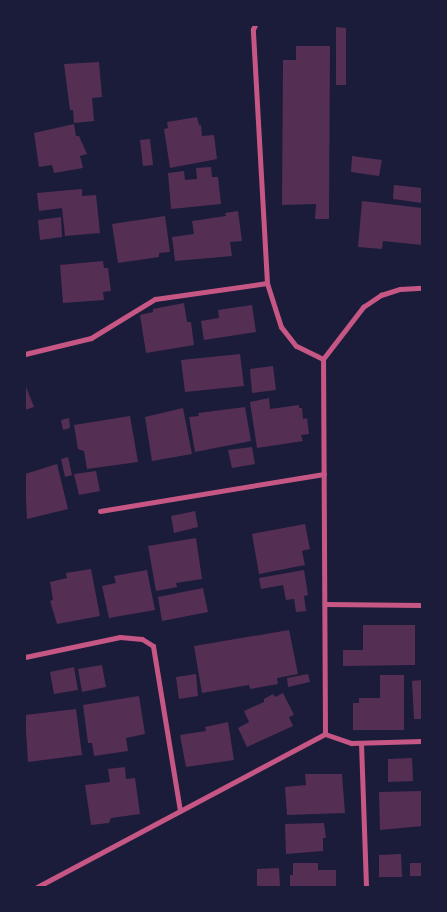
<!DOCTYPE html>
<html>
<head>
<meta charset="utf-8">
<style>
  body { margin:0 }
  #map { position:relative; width:447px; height:912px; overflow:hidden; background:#1b1b3a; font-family:Inter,sans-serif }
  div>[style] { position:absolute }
  .building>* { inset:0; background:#542f53 }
  .minor>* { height:5px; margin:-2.5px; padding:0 2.5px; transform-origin:2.5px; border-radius:2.5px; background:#c65784 }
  span { translate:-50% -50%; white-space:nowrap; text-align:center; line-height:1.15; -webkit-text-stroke:5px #1b1b3a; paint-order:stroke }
  .frame { position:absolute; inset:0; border:26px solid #1b1b3a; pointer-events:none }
</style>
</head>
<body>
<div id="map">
  <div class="building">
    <i style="clip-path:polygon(336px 27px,346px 28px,346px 85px,336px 85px)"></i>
    <i style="clip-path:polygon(296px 46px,330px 46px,329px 219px,315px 219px,316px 204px,282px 205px,283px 60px,296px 60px)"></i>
    <i style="clip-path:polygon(99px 62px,102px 97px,92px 98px,94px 121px,74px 123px,73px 110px,70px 110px,64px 64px)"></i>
    <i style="clip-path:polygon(197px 117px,199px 125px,201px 125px,202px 136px,214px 135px,217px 159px,170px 168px,164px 129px,168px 128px,167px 122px)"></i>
    <i style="clip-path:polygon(74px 124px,76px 136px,79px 136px,87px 154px,80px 156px,83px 168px,54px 173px,52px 165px,39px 167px,34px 133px)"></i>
    <i style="clip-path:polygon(150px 139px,153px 165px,143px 166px,140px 140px)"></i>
    <i style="clip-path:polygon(352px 156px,382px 160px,379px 176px,351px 172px)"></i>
    <i style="clip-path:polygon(211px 167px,212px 177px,218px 177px,221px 204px,171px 209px,168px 173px,184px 171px,185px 180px,197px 179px,196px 168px)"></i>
    <i style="clip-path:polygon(394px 185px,422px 188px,422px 203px,393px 199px)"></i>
    <i style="clip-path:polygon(82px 189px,82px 196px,96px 195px,100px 233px,65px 236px,62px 208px,39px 211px,37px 193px)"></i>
    <i style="clip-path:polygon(362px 201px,422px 208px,422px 245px,383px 241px,382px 249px,358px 247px)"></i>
    <i style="clip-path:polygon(238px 211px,242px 241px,230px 242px,232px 256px,175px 261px,172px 237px,194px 234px,192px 221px,226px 216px,225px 213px)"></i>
    <i style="clip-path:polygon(165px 216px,170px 252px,159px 253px,159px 257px,118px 263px,112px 224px)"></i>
    <i style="clip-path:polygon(61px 217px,62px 237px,40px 240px,38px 220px)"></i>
    <i style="clip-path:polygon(103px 261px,104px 268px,108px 268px,111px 291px,103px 292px,104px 300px,63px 303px,60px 265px)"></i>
    <i style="clip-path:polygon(184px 303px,187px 322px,191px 322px,194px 345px,146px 353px,140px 315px,153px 312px,153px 309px)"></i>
    <i style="clip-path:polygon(252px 305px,256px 332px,204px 340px,201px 321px,219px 318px,218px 310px)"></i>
    <i style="clip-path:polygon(240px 354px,244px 386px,185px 392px,181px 360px)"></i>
    <i style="clip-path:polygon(273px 366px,276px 390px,252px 393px,250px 369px)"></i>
    <i style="clip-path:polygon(25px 384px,34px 407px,25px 410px)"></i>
    <i style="clip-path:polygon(269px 398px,270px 409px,299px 405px,299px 408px,302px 408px,303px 419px,307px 418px,309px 434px,301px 435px,303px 441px,257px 448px,250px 402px)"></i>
    <i style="clip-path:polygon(245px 407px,251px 441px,195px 452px,189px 417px,199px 416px,198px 413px)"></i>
    <i style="clip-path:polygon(183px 408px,192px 454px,152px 461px,145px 417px)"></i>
    <i style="clip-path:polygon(130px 416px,138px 462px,87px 469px,84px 451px,78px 449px,74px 425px)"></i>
    <i style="clip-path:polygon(69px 418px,70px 428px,63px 430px,61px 420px)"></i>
    <i style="clip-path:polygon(252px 447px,255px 464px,232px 468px,228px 450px)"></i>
    <i style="clip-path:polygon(68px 457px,72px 475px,65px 477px,61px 459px)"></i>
    <i style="clip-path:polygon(57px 464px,68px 509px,27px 519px,25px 474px)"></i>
    <i style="clip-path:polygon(96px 471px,100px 491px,79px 495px,74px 474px)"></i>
    <i style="clip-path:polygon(195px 511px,198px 527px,174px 533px,171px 516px)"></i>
    <i style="clip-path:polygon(305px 524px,310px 549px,302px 551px,305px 565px,259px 574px,252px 534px)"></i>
    <i style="clip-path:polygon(196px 538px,202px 579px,176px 583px,177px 587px,156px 591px,148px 546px)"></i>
    <i style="clip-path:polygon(91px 569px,100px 616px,57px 624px,50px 601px,53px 600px,50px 582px,67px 578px,66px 573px)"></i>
    <i style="clip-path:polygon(147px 570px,155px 610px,109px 618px,102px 586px,116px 583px,114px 576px)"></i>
    <i style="clip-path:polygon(304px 570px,308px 595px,304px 596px,306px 611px,296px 612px,294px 599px,286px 600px,283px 585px,261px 589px,259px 578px)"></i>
    <i style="clip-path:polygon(203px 588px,208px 612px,162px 621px,158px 597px)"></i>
    <i style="clip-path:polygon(363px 625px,415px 625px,415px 665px,343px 666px,343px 650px,363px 650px)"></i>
    <i style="clip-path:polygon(289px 630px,298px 674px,277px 678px,278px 684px,250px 689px,249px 685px,202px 693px,194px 646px)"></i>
    <i style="clip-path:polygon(102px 665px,106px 687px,82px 692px,78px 669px)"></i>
    <i style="clip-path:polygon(74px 667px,78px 690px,54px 694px,50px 672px)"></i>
    <i style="clip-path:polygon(196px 674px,198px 696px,179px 699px,176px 677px)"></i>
    <i style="clip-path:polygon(308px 674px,310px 682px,288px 687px,287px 678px)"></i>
    <i style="clip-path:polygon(380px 675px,404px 675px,404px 730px,353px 730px,353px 703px,359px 703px,359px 698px,380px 698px)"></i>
    <i style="clip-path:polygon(422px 680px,422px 719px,414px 719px,412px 681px)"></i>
    <i style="clip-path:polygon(283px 693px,294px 715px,289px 717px,293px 726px,247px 747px,238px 728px,249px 722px,244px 711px,264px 702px,264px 699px,273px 694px,275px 697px)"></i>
    <i style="clip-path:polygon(139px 696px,145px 734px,126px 738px,128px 751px,94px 756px,92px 743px,88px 743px,83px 705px)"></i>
    <i style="clip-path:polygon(76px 709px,82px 755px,28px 762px,25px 715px)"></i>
    <i style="clip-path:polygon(228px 722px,234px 760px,186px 767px,180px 735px,206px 731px,205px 727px)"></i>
    <i style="clip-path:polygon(412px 758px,413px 781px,388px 782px,388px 759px)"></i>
    <i style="clip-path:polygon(125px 767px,126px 779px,135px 778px,140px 814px,111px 818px,109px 823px,91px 825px,85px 785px,110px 782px,108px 769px)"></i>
    <i style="clip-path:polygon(305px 774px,342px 774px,345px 813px,287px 815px,285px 787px,306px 785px)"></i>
    <i style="clip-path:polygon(422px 791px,422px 826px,380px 830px,379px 792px)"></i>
    <i style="clip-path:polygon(324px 823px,326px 838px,323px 838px,323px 851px,286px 854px,285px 824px)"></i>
    <i style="clip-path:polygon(401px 854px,402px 877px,379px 877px,379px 855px)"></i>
    <i style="clip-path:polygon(293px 863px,318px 863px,318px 870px,336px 870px,336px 887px,290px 887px,290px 875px,293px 875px)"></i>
    <i style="clip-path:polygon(410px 863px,422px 863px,422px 876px,410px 876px)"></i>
    <i style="clip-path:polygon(279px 868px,280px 887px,257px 887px,257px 869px)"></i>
  </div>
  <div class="minor">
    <i style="left:25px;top:354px;width:68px;rotate:-13.6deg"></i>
    <i style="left:91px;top:338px;width:75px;rotate:-31.4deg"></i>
    <i style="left:155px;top:299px;width:113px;rotate:-8.1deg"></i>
    <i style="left:323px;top:359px;width:66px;rotate:-52.4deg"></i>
    <i style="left:363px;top:307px;width:22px;rotate:-34deg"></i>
    <i style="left:381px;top:295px;width:20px;rotate:-18deg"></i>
    <i style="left:400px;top:289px;width:22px;rotate:-3deg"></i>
    <i style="left:100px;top:511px;width:227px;rotate:-9.4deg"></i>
    <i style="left:325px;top:604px;width:97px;rotate:0.6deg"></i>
    <i style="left:25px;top:657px;width:97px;rotate:-11.9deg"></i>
    <i style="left:120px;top:637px;width:22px;rotate:5deg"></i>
    <i style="left:142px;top:639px;width:13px;rotate:32deg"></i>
    <i style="left:153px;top:646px;width:167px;rotate:80.7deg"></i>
    <i style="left:325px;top:734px;width:28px;rotate:19deg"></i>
    <i style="left:351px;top:743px;width:71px;rotate:-1.6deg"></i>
    <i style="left:361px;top:743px;width:144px;rotate:88deg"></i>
    <i style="left:37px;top:887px;width:326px;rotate:-28deg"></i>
    <i style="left:325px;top:734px;width:375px;rotate:-90.3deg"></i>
    <i style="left:323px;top:359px;width:30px;rotate:-154deg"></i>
    <i style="left:296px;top:346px;width:24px;rotate:-128deg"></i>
    <i style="left:281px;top:327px;width:46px;rotate:-107.7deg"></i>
    <i style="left:267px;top:283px;width:254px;rotate:-93.2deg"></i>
    <i style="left:253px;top:29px;width:4px;rotate:-63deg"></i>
  </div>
  <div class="frame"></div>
</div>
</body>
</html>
